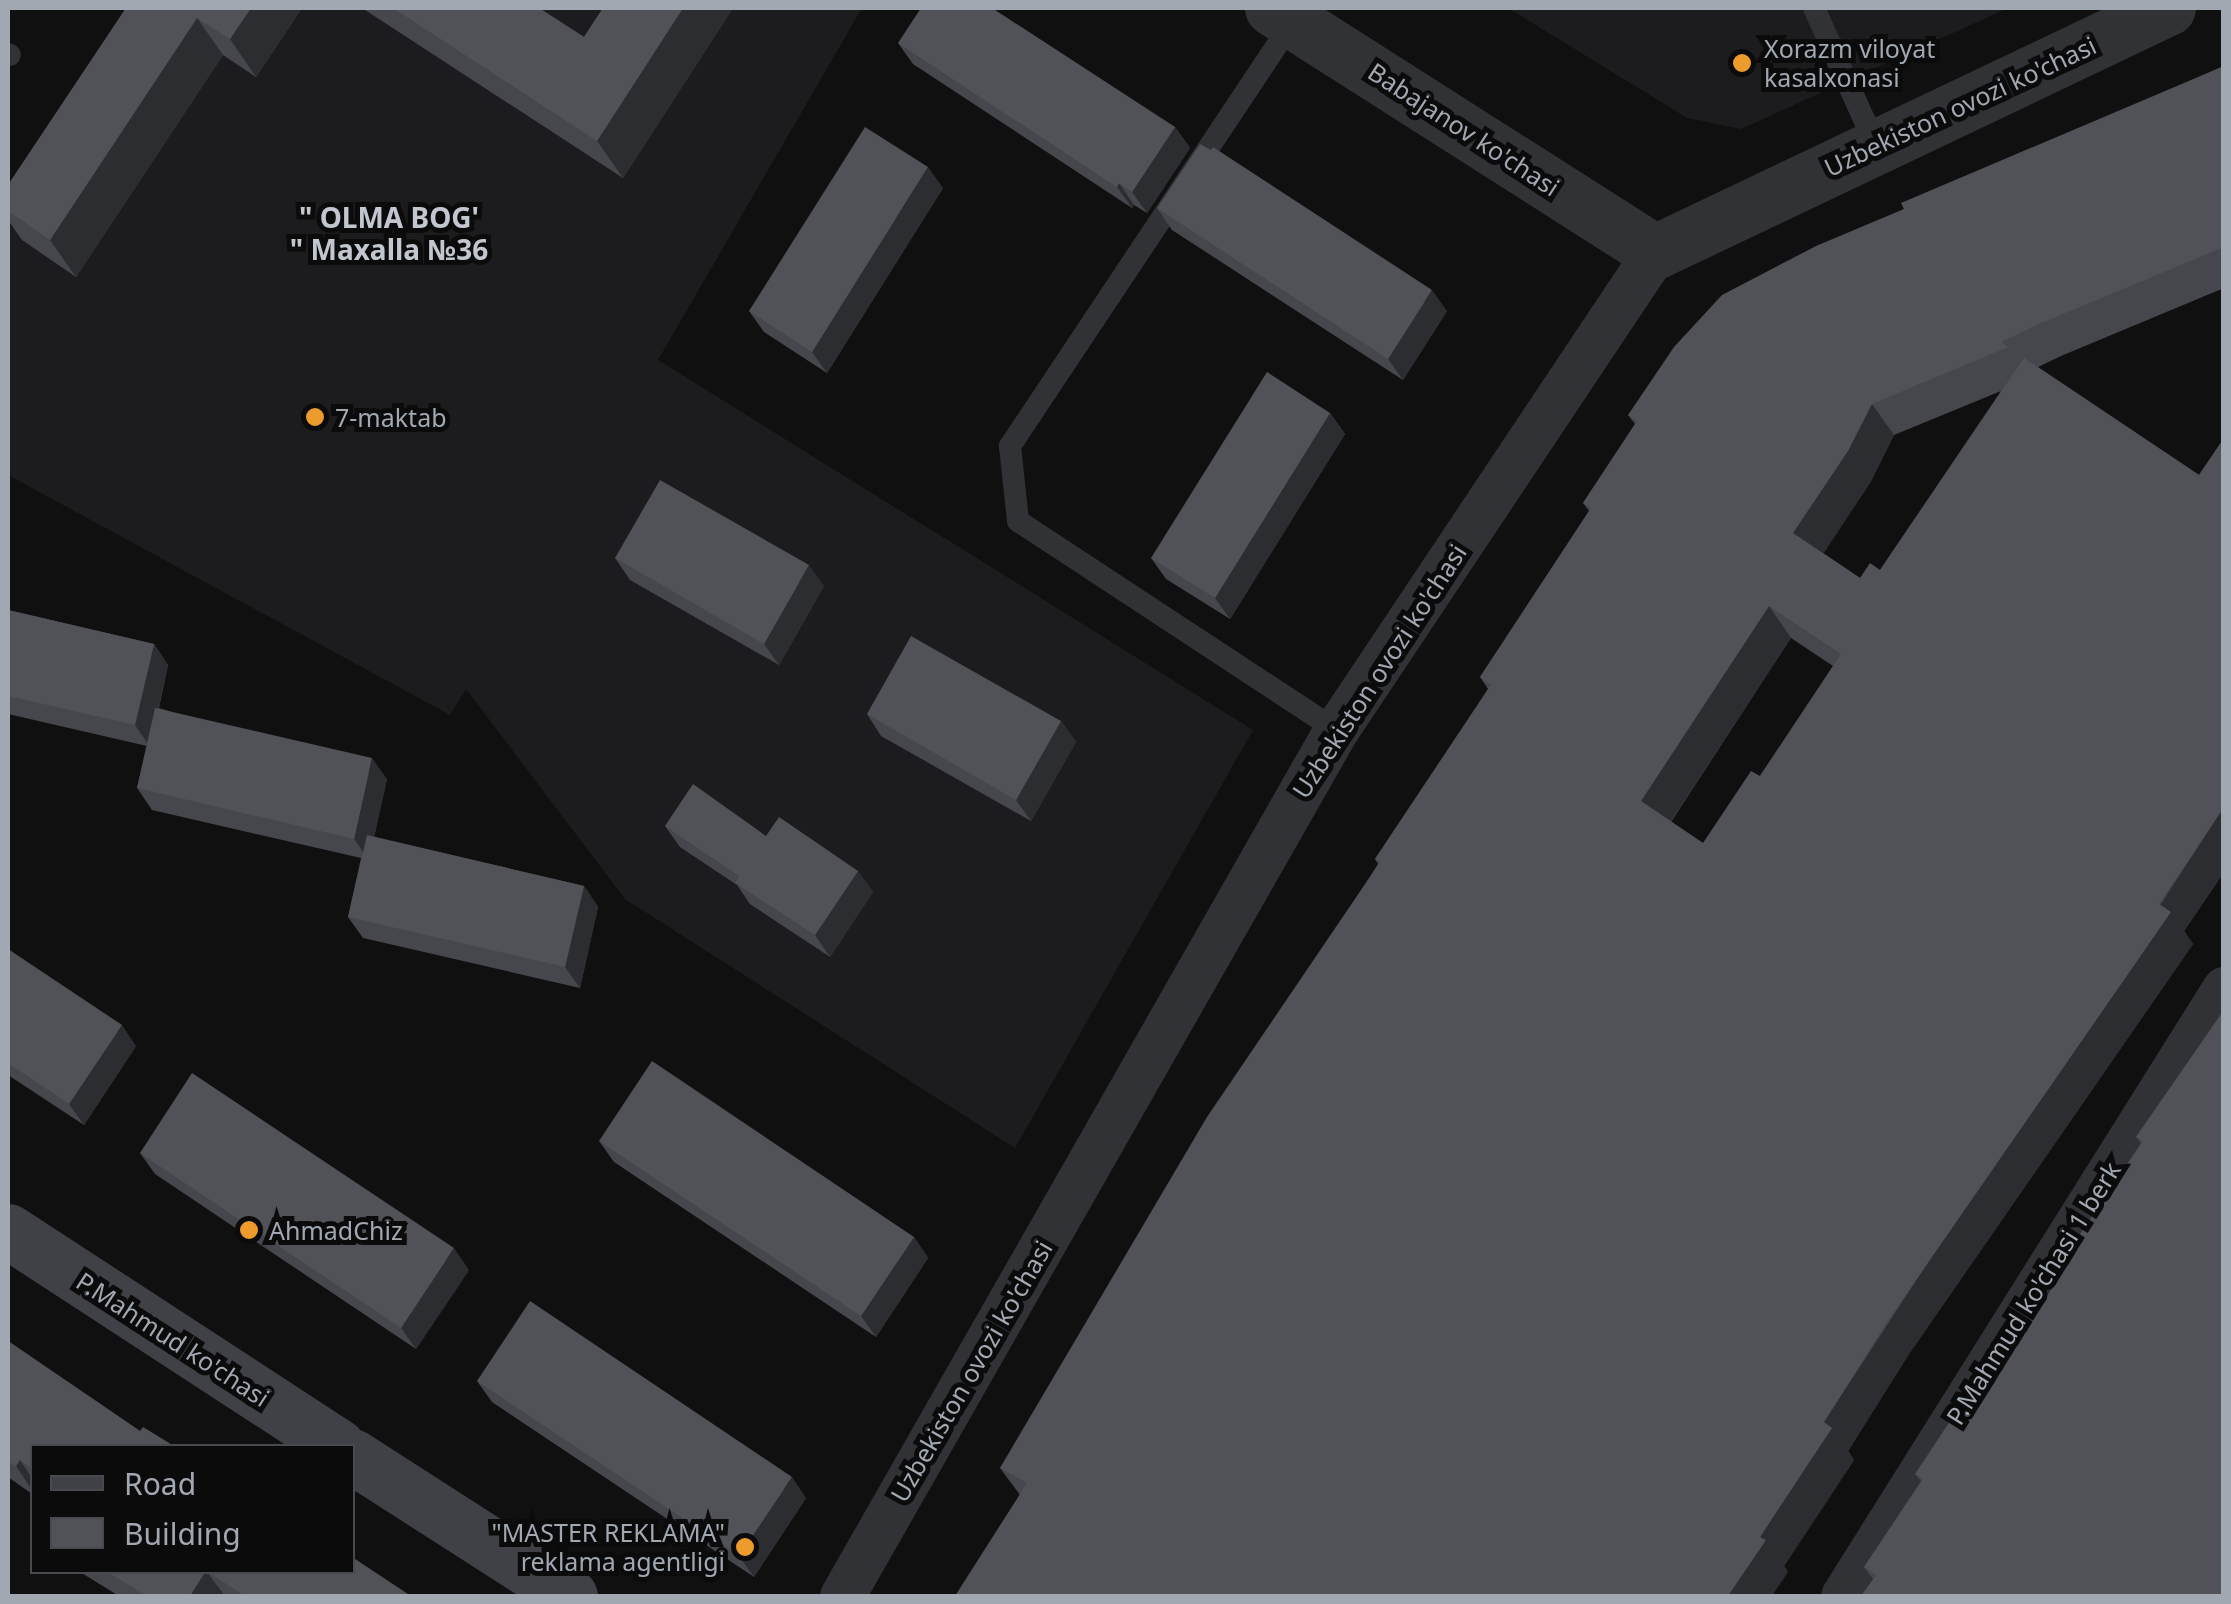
<!DOCTYPE html>
<html>
<head>
<meta charset="utf-8">
<style>
  body { margin:0 }
  #map { position:relative; width:2231px; height:1604px; overflow:hidden; background:#101011; font-family:"Noto Sans",sans-serif }
  div>[style] { position:absolute }
  .built>* { inset:0; background:#1c1c1e }
  .service>* { height:22px; margin:-11px; padding:0 11px; transform-origin:11px; border-radius:11px; background:#313236 }
  .minor>* { height:45px; margin:-22.5px; padding:0 22.5px; transform-origin:22.5px; border-radius:22.5px; background:#313236 }
  .tertiary>* { height:55px; margin:-27.5px; padding:0 27.5px; transform-origin:27.5px; border-radius:27.5px; background:#313236 }
  .secondary>* { height:55px; margin:-27.5px; padding:0 27.5px; transform-origin:27.5px; border-radius:27.5px; background:#3f4146 }
  .wall>* { inset:0; background:#46474c }
  .shaded-wall>* { inset:0; background:#2c2d30 }
  .building>* { inset:0; background:#505257 }
  .dots>* { width:28px; height:28px; translate:-50% -50%; box-sizing:border-box; border:5px solid #0b0b0c; border-radius:50% }
  span { translate:-50% -50%; white-space:nowrap; text-align:center; line-height:1.15; -webkit-text-stroke:10px #0b0b0c; paint-order:stroke }
  .poi-label { font-size:25px; color:#a1a8b2 }
  .left { translate:0 -50%; text-align:left }
  .right { translate:-100% -50%; text-align:right }
  .street-label { font-size:25px; color:#a1a8b2 }
  .neighbourhood-label { font-size:28px; color:#c2c6ce; font-weight:700 }
  .frame { position:absolute; inset:0; border:10px solid #a1a8b2; pointer-events:none }
  .legend { position:absolute; left:30px; top:1444px; width:325px; height:130px; box-sizing:border-box; background:#0b0b0c; border:2px solid #474a4e; margin:0; padding:12px 18px; list-style:none; font-size:30px; color:#a1a8b2 }
  .legend li { display:flex; align-items:center; gap:20px; height:50px }
  .legend b { width:50px; border:2px solid #474a4e }
</style>
</head>
<body>
<div id="map">
  <div class="built">
    <i style="clip-path:polygon(136px 8px,862px 8px,658px 360px,1253px 730px,1015px 1148px,625px 899px,466px 689px,450px 715px,8px 475px,8px 186px)"></i>
    <i style="clip-path:polygon(1508px 8px,2008px 8px,1741px 129px,1687px 118px)"></i>
  </div>
  <div class="service">
    <i style="left:1814px;top:8px;width:151px;rotate:65.8deg"></i>
    <i style="left:1293px;top:21px;width:511px;rotate:123.66deg"></i>
    <i style="left:1010px;top:446px;width:75px;rotate:83.9deg"></i>
    <i style="left:1018px;top:521px;width:381px;rotate:33.3deg"></i>
    <i style="left:8px;top:54px;width:2px;rotate:27deg"></i>
  </div>
  <div class="minor">
    <i style="left:842px;top:1596px;width:997px;rotate:-60.3deg"></i>
    <i style="left:1336px;top:730px;width:575px;rotate:-56.28deg"></i>
    <i style="left:1843px;top:1596px;width:717px;rotate:-57.88deg"></i>
  </div>
  <div class="tertiary">
    <i style="left:1272px;top:8px;width:454px;rotate:32.5deg"></i>
    <i style="left:1655px;top:252px;width:568px;rotate:-25.44deg"></i>
  </div>
  <div class="secondary">
    <i style="left:8px;top:1231px;width:394px;rotate:33.1deg"></i>
    <i style="left:352px;top:1456px;width:259px;rotate:32.7deg"></i>
  </div>
  <div class="wall">
    <i style="clip-path:polygon(126px 8px,302px 8px,256px 77px,223px 55px,76px 277px,22px 240px,8px 220px,8px 185px)"></i>
    <i style="clip-path:polygon(362px 8px,539px 8px,584px 37px,603px 8px,733px 8px,623px 178px)"></i>
    <i style="clip-path:polygon(898px 43px,1175px 127px,1190px 148px,1147px 213px,1134px 205px,1132px 208px,913px 64px)"></i>
    <i style="clip-path:polygon(evenodd,2224px 66px,2224px 288px,2061px 356px,2038px 367px,2199px 475px,2224px 438px,2224px 872px,2184px 931px,2193px 944px,1909px 1354px,1848px 1451px,1854px 1460px,1784px 1566px,1788px 1572px,1020px 1495px,1000px 1468px,1378px 864px,1375px 859px,1488px 689px,1480px 677px,1589px 511px,1583px 503px,1635px 424px,1628px 415px,1904px 209px,2224px 66px,2001px 391px,1880px 570px,1860px 578px,1823px 553px,1870px 483px,1894px 435px,2001px 391px,2224px 66px,1791px 638px,1833px 666px,1760px 776px,1703px 843px,1671px 822px,1791px 638px)"></i>
    <i style="clip-path:polygon(943px 188px,827px 373px,764px 332px,749px 311px)"></i>
    <i style="clip-path:polygon(1157px 208px,1447px 311px,1403px 380px,1172px 230px)"></i>
    <i style="clip-path:polygon(1330px 413px,1345px 434px,1230px 619px,1166px 579px,1151px 558px)"></i>
    <i style="clip-path:polygon(615px 558px,824px 586px,779px 665px,630px 580px)"></i>
    <i style="clip-path:polygon(8px 610px,154px 644px,168px 665px,159px 708px,387px 779px,374px 837px,584px 886px,598px 907px,580px 988px,363px 938px,348px 917px,361px 858px,152px 810px,137px 788px,147px 746px,8px 714px)"></i>
    <i style="clip-path:polygon(867px 714px,1061px 721px,1076px 742px,1031px 821px,881px 736px)"></i>
    <i style="clip-path:polygon(665px 826px,858px 871px,873px 892px,830px 957px,750px 904px,737px 885px,680px 847px)"></i>
    <i style="clip-path:polygon(8px 949px,136px 1046px,84px 1125px,8px 1075px)"></i>
    <i style="clip-path:polygon(2224px 1010px,2224px 1596px,1873px 1579px,1864px 1567px,1921px 1481px,1915px 1474px,1976px 1404px,2067px 1267px,2062px 1261px,2141px 1143px,2136px 1137px)"></i>
    <i style="clip-path:polygon(599px 1141px,914px 1237px,928px 1258px,876px 1337px,614px 1162px)"></i>
    <i style="clip-path:polygon(140px 1153px,469px 1270px,416px 1349px,155px 1174px)"></i>
    <i style="clip-path:polygon(8px 1341px,140px 1431px,32px 1446px,32px 1494px,8px 1477px)"></i>
    <i style="clip-path:polygon(477px 1381px,806px 1498px,754px 1577px,492px 1402px)"></i>
    <i style="clip-path:polygon(80px 1572px,352px 1572px,411px 1596px,119px 1596px)"></i>
  </div>
  <div class="shaded-wall">
    <i style="clip-path:polygon(251px 8px,302px 8px,256px 77px,230px 39px)"></i>
    <i style="clip-path:polygon(683px 8px,733px 8px,623px 178px,597px 141px)"></i>
    <i style="clip-path:polygon(197px 18px,223px 55px,76px 277px,50px 240px)"></i>
    <i style="clip-path:polygon(1175px 127px,1190px 148px,1147px 213px,1132px 192px)"></i>
    <i style="clip-path:polygon(928px 167px,943px 188px,827px 373px,812px 352px)"></i>
    <i style="clip-path:polygon(1119px 183px,1134px 205px,1132px 208px,1117px 187px)"></i>
    <i style="clip-path:polygon(1432px 290px,1447px 311px,1403px 380px,1388px 359px)"></i>
    <i style="clip-path:polygon(1872px 404px,1894px 435px,1870px 483px,1816px 565px,1793px 533px)"></i>
    <i style="clip-path:polygon(1330px 413px,1345px 434px,1230px 619px,1215px 598px)"></i>
    <i style="clip-path:polygon(809px 565px,824px 586px,779px 665px,764px 644px)"></i>
    <i style="clip-path:polygon(1769px 606px,1791px 638px,1663px 833px,1641px 801px)"></i>
    <i style="clip-path:polygon(154px 644px,168px 665px,150px 747px,135px 725px)"></i>
    <i style="clip-path:polygon(1061px 721px,1076px 742px,1031px 821px,1016px 800px)"></i>
    <i style="clip-path:polygon(372px 758px,387px 779px,369px 860px,354px 839px)"></i>
    <i style="clip-path:polygon(2224px 807px,2224px 872px,2184px 931px,2193px 944px,1909px 1354px,1848px 1451px,1854px 1460px,1784px 1566px,1788px 1572px,1772px 1596px,1728px 1596px,1824px 1422px)"></i>
    <i style="clip-path:polygon(858px 871px,873px 892px,830px 957px,815px 935px)"></i>
    <i style="clip-path:polygon(584px 886px,598px 907px,580px 988px,565px 967px)"></i>
    <i style="clip-path:polygon(122px 1025px,136px 1046px,84px 1125px,69px 1104px)"></i>
    <i style="clip-path:polygon(914px 1237px,928px 1258px,876px 1337px,861px 1316px)"></i>
    <i style="clip-path:polygon(454px 1248px,469px 1270px,416px 1349px,401px 1328px)"></i>
    <i style="clip-path:polygon(20px 1460px,32px 1478px,32px 1490px,16px 1466px)"></i>
    <i style="clip-path:polygon(792px 1477px,806px 1498px,754px 1577px,739px 1556px)"></i>
    <i style="clip-path:polygon(205px 1572px,207px 1572px,225px 1596px,190px 1596px)"></i>
  </div>
  <div class="building">
    <i style="clip-path:polygon(126px 8px,251px 8px,230px 39px,197px 18px,50px 240px,8px 211px,8px 185px)"></i>
    <i style="clip-path:polygon(393px 8px,539px 8px,584px 37px,603px 8px,683px 8px,597px 141px)"></i>
    <i style="clip-path:polygon(921px 8px,992px 8px,1175px 127px,1132px 192px,1119px 183px,1117px 187px,898px 43px)"></i>
    <i style="clip-path:polygon(evenodd,2224px 66px,2224px 247px,2039px 324px,2001px 342px,2008px 347px,1872px 404px,1848px 451px,1793px 533px,1860px 578px,1870px 563px,1880px 570px,2024px 358px,2199px 475px,2224px 438px,2224px 807px,2159px 904px,2171px 912px,1887px 1322px,1824px 1422px,1832px 1428px,1760px 1537px,1766px 1540px,1728px 1596px,955px 1596px,1027px 1483px,1000px 1468px,1207px 1117px,1380px 862px,1375px 859px,1491px 685px,1480px 677px,1591px 508px,1583px 503px,1637px 421px,1628px 415px,1674px 347px,1722px 295px,1816px 246px,1904px 209px,1901px 203px,2224px 66px,1769px 606px,1841px 654px,1760px 776px,1751px 771px,1703px 843px,1641px 801px,1769px 606px)"></i>
    <i style="clip-path:polygon(865px 127px,928px 167px,812px 352px,749px 311px)"></i>
    <i style="clip-path:polygon(1200px 144px,1211px 150px,1213px 147px,1432px 290px,1388px 359px,1157px 208px)"></i>
    <i style="clip-path:polygon(1267px 372px,1330px 413px,1215px 598px,1151px 558px)"></i>
    <i style="clip-path:polygon(660px 480px,809px 565px,764px 644px,615px 558px)"></i>
    <i style="clip-path:polygon(8px 610px,154px 644px,135px 725px,8px 696px)"></i>
    <i style="clip-path:polygon(911px 636px,1061px 721px,1016px 800px,867px 714px)"></i>
    <i style="clip-path:polygon(155px 708px,372px 758px,354px 839px,137px 788px)"></i>
    <i style="clip-path:polygon(693px 784px,766px 836px,779px 817px,858px 871px,815px 935px,735px 883px,739px 876px,665px 826px)"></i>
    <i style="clip-path:polygon(367px 835px,584px 886px,565px 967px,348px 917px)"></i>
    <i style="clip-path:polygon(8px 949px,122px 1025px,69px 1104px,8px 1063px)"></i>
    <i style="clip-path:polygon(2224px 1010px,2224px 1596px,1861px 1596px,1876px 1575px,1864px 1567px,1923px 1479px,1915px 1474px,1966px 1397px,1976px 1404px,2068px 1264px,2062px 1261px,2143px 1141px,2136px 1137px)"></i>
    <i style="clip-path:polygon(652px 1061px,914px 1237px,861px 1316px,599px 1141px)"></i>
    <i style="clip-path:polygon(192px 1073px,454px 1248px,401px 1328px,140px 1153px)"></i>
    <i style="clip-path:polygon(530px 1301px,792px 1477px,739px 1556px,477px 1381px)"></i>
    <i style="clip-path:polygon(8px 1341px,140px 1431px,143px 1427px,174px 1446px,32px 1446px,32px 1469px,20px 1460px,16px 1466px,8px 1461px)"></i>
    <i style="clip-path:polygon(352px 1557px,411px 1596px,245px 1596px,208px 1572px,352px 1572px)"></i>
    <i style="clip-path:polygon(107px 1572px,205px 1572px,190px 1596px,147px 1596px)"></i>
  </div>
  <div class="dots">
    <i style="left:1742px;top:63px;background:#ed9b2c"></i>
    <i style="left:315px;top:417px;background:#ed9b2c"></i>
    <i style="left:249px;top:1230px;background:#ed9b2c"></i>
    <i style="left:745px;top:1547px;background:#ed9b2c"></i>
  </div>
  <div class="poi-label">
    <span class="left" style="left:1764px;top:63px">Xorazm viloyat<br>kasalxonasi</span>
    <span class="left" style="left:335px;top:417px">7-maktab</span>
    <span class="left" style="left:269px;top:1230px">AhmadChiz</span>
    <span class="right" style="left:725px;top:1547px">"MASTER REKLAMA"<br>reklama agentligi</span>
  </div>
  <div class="street-label">
    <span style="left:1960px;top:106px;rotate:-25deg">Uzbekiston ovozi ko'chasi</span>
    <span style="left:1464px;top:129px;rotate:33deg">Babajanov ko'chasi</span>
    <span style="left:1379px;top:671px;rotate:-57deg">Uzbekiston ovozi ko'chasi</span>
    <span style="left:2033px;top:1293px;rotate:-58deg">P.Mahmud ko'chasi 1 berk</span>
    <span style="left:173px;top:1339px;rotate:33deg">P.Mahmud ko'chasi</span>
    <span style="left:971px;top:1371px;rotate:-60deg">Uzbekiston ovozi ko'chasi</span>
  </div>
  <div class="neighbourhood-label">
    <span style="left:389px;top:233px">" OLMA BOG'<br>" Maxalla №36</span>
  </div>
  <div class="frame"></div>
  <ul class="legend">
  <li><b style="height:12px;background:#3f4146"></b>Road</li>
  <li><b style="height:28px;background:#505257"></b>Building</li>
  </ul>
</div>
</body>
</html>
